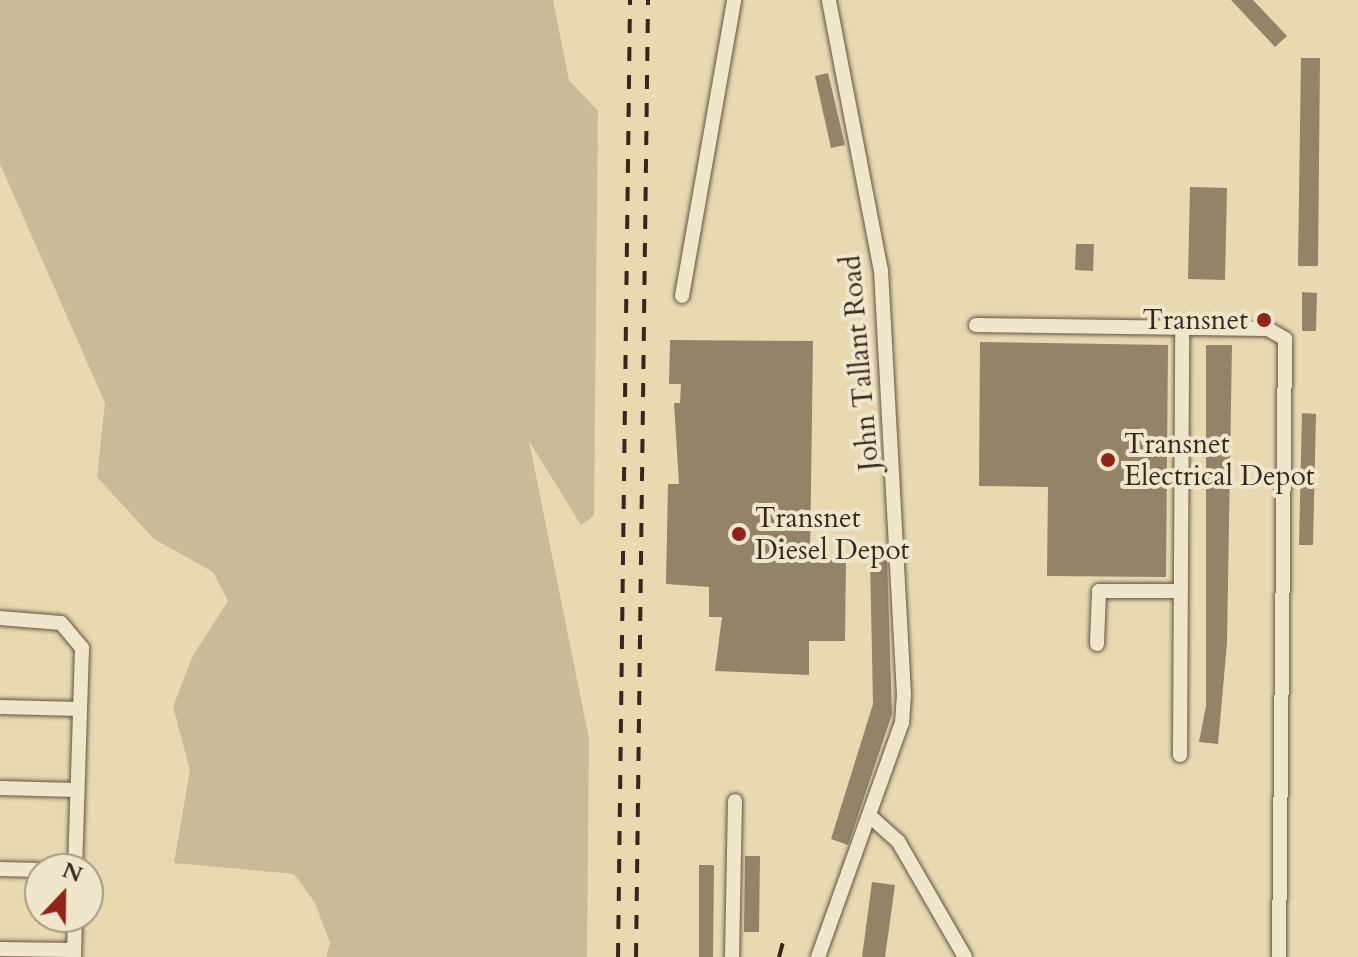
<!DOCTYPE html>
<html>
<head>
<meta charset="utf-8">
<style>
  body { margin:0 }
  #map { position:relative; width:1358px; height:957px; overflow:hidden; background:#e8d9b1; font-family:Cardo,serif }
  div>[style] { position:absolute }
  .green>* { inset:0; background:#cabb98 }
  .building>* { inset:0; background:#938369 }
  .roads { filter:drop-shadow(0 0 2px #635341) drop-shadow(0 0 2px #635341) }
  .minor>* { height:14px; margin:-7px; padding:0 7px; transform-origin:7px; border-radius:7px; background:#f0e6cc }
  .rail>* { height:4px; margin-top:-2px; transform-origin:0; background:repeating-linear-gradient(90deg,#37261c 0 14px,transparent 0 28px) }
  .dots>* { width:22px; height:22px; translate:-50% -50%; box-sizing:border-box; border:4px solid #f0e6cc; border-radius:50% }
  span { translate:-50% -50%; white-space:nowrap; text-align:center; line-height:1.15; -webkit-text-stroke:8px #f0e6cc; paint-order:stroke }
  .poi-label { font-size:28px; color:#37261c }
  .right { translate:-100% -50%; text-align:right }
  .left { translate:0 -50%; text-align:left }
  .street-label { font-size:28px; color:#37261c }
  .north { position:absolute; left:24px; top:853px; width:80px; height:80px; box-sizing:border-box; background:#f0e6cc; border:2px solid #a69986; border-radius:50%; rotate:22deg; font-size:22px; font-weight:700; line-height:32px; text-align:center; color:#37261c }
  .north::after { content:''; display:block; margin:auto; width:28px; height:36px; background:#8f2418; clip-path:polygon(50% 0,100% 100%,50% 72%,0 100%) }
</style>
</head>
<body>
<div id="map">
  <div class="green">
    <i style="clip-path:polygon(0 0,553px 0,569px 80px,598px 111px,594px 516px,581px 525px,529px 441px,589px 739px,587px 957px,326px 957px,330px 943px,315px 903px,294px 874px,174px 863px,190px 770px,173px 707px,192px 657px,228px 601px,213px 572px,154px 539px,97px 477px,105px 403px,0 164px)"></i>
  </div>
  <div class="building">
    <i style="clip-path:polygon(1231px 0,1253px 0,1287px 36px,1275px 47px)"></i>
    <i style="clip-path:polygon(1301px 58px,1320px 58px,1318px 266px,1298px 266px)"></i>
    <i style="clip-path:polygon(828px 73px,845px 145px,831px 148px,815px 76px)"></i>
    <i style="clip-path:polygon(1190px 187px,1227px 188px,1225px 280px,1188px 279px)"></i>
    <i style="clip-path:polygon(1076px 244px,1094px 244px,1093px 271px,1075px 270px)"></i>
    <i style="clip-path:polygon(1302px 292px,1317px 293px,1316px 331px,1302px 331px)"></i>
    <i style="clip-path:polygon(670px 340px,813px 341px,810px 559px,846px 560px,845px 641px,809px 641px,809px 675px,715px 671px,722px 617px,709px 617px,709px 587px,666px 584px,668px 484px,679px 484px,674px 403px,680px 403px,681px 384px,669px 384px)"></i>
    <i style="clip-path:polygon(980px 342px,1168px 345px,1166px 577px,1047px 576px,1048px 487px,979px 486px)"></i>
    <i style="clip-path:polygon(1206px 345px,1232px 345px,1227px 643px,1218px 744px,1199px 742px,1206px 706px)"></i>
    <i style="clip-path:polygon(1302px 413px,1316px 414px,1313px 545px,1299px 545px)"></i>
    <i style="clip-path:polygon(870px 558px,887px 558px,892px 714px,848px 845px,831px 839px,873px 704px)"></i>
    <i style="clip-path:polygon(745px 856px,760px 856px,759px 932px,744px 932px)"></i>
    <i style="clip-path:polygon(699px 865px,714px 865px,713px 957px,699px 957px)"></i>
    <i style="clip-path:polygon(872px 882px,895px 885px,885px 957px,862px 957px)"></i>
  </div>
  <div class="roads">
    <div class="minor">
      <i style="left:682px;top:296px;width:301px;rotate:-80deg"></i>
      <i style="left:976px;top:325px;width:292px;rotate:0.8deg"></i>
      <i style="left:1268px;top:329px;width:20px;rotate:30deg"></i>
      <i style="left:1285px;top:339px;width:618px;rotate:90.56deg"></i>
      <i style="left:0;top:618px;width:61px;rotate:4.7deg"></i>
      <i style="left:61px;top:623px;width:33px;rotate:50deg"></i>
      <i style="left:82px;top:648px;width:221px;rotate:91.8deg"></i>
      <i style="left:1097px;top:644px;width:53px;rotate:-87.8deg"></i>
      <i style="left:1099px;top:591px;width:80px"></i>
      <i style="left:0;top:707px;width:80px;rotate:1.4deg"></i>
      <i style="left:1180px;top:755px;width:427px;rotate:-89.7deg"></i>
      <i style="left:0;top:788px;width:76px;rotate:1.5deg"></i>
      <i style="left:871px;top:817px;width:36px;rotate:42deg"></i>
      <i style="left:898px;top:841px;width:134px;rotate:60deg"></i>
      <i style="left:0;top:869px;width:40px;rotate:1.4deg"></i>
      <i style="left:0;top:949px;width:74px;rotate:0.8deg"></i>
      <i style="left:74px;top:957px;width:40px;rotate:-88.6deg"></i>
      <i style="left:732px;top:957px;width:156px;rotate:-88.9deg"></i>
      <i style="left:818px;top:957px;width:249px;rotate:-70.3deg"></i>
      <i style="left:902px;top:723px;width:28px;rotate:-86deg"></i>
      <i style="left:904px;top:695px;width:425px;rotate:-93.1deg"></i>
      <i style="left:881px;top:271px;width:276px;rotate:-100.9deg"></i>
    </div>
  </div>
  <div class="rail">
    <i style="left:618px;top:957px;width:957px;rotate:-89.28deg"></i>
    <i style="left:636px;top:957px;width:957px;rotate:-89.28deg"></i>
    <i style="left:779px;top:957px;width:20px;rotate:-75deg"></i>
  </div>
  <div class="dots">
    <i style="left:1264px;top:320px;background:#8f2418"></i>
    <i style="left:1108px;top:460px;background:#8f2418"></i>
    <i style="left:739px;top:534px;background:#8f2418"></i>
  </div>
  <div class="poi-label">
    <span class="right" style="left:1248px;top:320px">Transnet</span>
    <span class="left" style="left:1124px;top:460px">Transnet<br>Electrical Depot</span>
    <span class="left" style="left:755px;top:534px">Transnet<br>Diesel Depot</span>
  </div>
  <div class="street-label">
    <span style="left:860px;top:363px;rotate:-95deg">John Tallant Road</span>
  </div>
  <div class="north">N</div>
</div>
</body>
</html>
